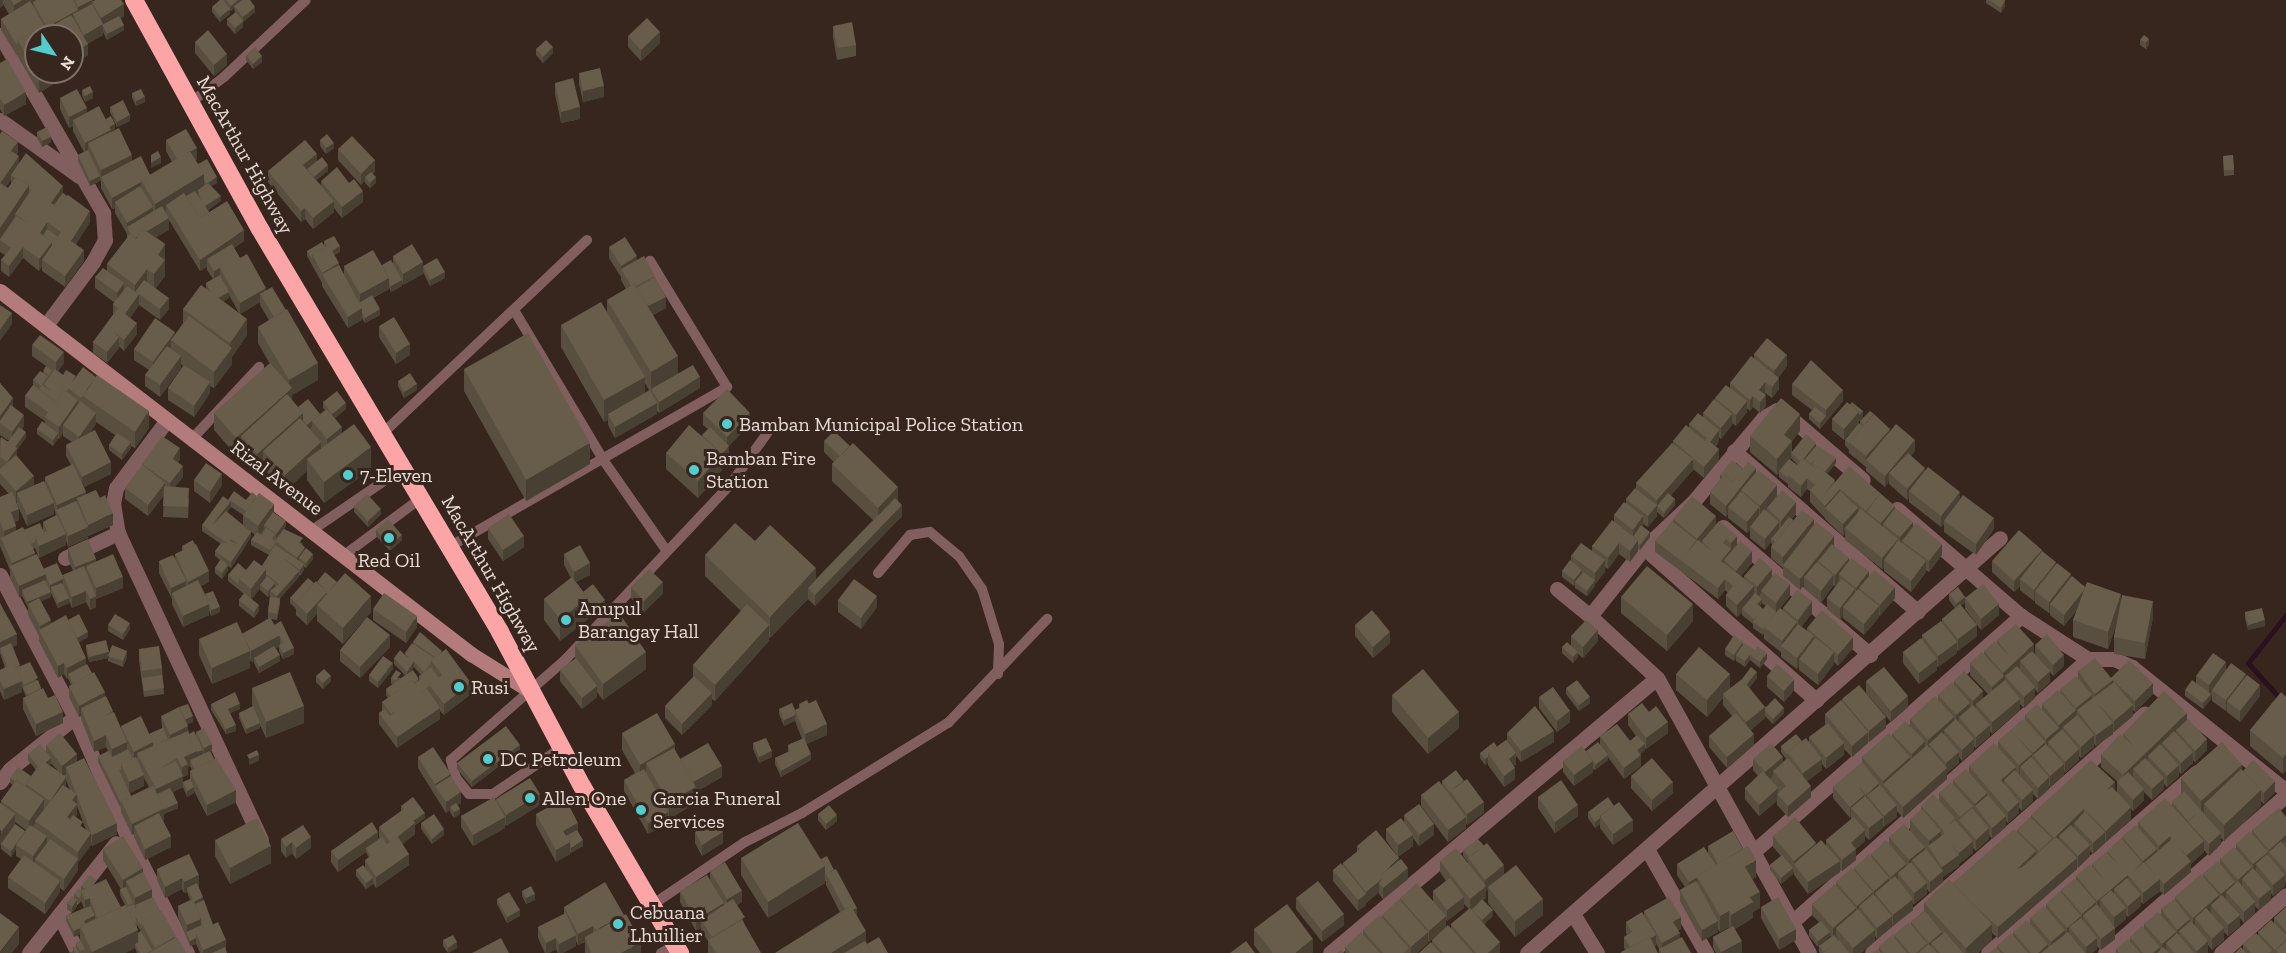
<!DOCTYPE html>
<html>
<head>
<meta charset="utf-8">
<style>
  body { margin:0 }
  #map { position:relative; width:2286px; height:953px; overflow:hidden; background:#37261d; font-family:"Zilla Slab",serif }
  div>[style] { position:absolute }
  .stream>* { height:5px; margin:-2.5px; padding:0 2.5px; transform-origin:2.5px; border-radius:2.5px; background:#29111e }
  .lane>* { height:10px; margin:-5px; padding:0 5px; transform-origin:5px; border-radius:5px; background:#825f5f }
  .street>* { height:15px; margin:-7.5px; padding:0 7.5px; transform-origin:7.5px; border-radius:7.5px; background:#825f5f }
  .secondary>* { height:15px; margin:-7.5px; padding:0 7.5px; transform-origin:7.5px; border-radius:7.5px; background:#b37b7c }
  .highway>* { height:18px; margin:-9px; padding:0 9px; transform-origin:9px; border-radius:9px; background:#fba5a7 }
  .wall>* { inset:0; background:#594f40 }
  .shaded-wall>* { inset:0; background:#494034 }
  .building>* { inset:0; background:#685c4a }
  .dots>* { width:16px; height:16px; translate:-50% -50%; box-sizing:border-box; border:3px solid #37261d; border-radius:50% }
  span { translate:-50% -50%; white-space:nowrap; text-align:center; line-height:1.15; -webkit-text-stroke:6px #37261d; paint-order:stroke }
  .street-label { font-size:20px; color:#e8dcd6 }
  .poi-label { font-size:20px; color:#e8dcd6 }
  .left { translate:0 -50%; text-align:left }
  .north { position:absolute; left:24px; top:24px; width:60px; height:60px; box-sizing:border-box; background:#37261d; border:2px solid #7e6f67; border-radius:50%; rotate:125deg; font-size:16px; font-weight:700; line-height:24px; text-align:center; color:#e8dcd6 }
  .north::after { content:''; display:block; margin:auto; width:21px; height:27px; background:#52cdce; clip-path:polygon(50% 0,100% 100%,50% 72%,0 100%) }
</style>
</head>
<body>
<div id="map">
  <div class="stream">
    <i style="left:2286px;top:615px;width:61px;rotate:128.4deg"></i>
    <i style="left:2248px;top:663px;width:57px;rotate:47.9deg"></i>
  </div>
  <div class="lane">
    <i style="left:190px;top:103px;width:43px;rotate:-37.4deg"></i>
    <i style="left:224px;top:77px;width:112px;rotate:-43.2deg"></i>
    <i style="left:514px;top:310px;width:176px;rotate:59.2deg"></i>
    <i style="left:604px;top:461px;width:108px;rotate:55.1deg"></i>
    <i style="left:383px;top:433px;width:281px;rotate:-43.4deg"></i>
    <i style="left:191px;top:440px;width:100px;rotate:-47deg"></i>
    <i style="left:311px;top:531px;width:112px;rotate:-34.4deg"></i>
    <i style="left:449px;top:547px;width:321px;rotate:-29.9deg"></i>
    <i style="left:727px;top:387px;width:148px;rotate:-121.4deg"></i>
    <i style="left:343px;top:556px;width:97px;rotate:-36.6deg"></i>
    <i style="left:878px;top:573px;width:50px;rotate:-49.9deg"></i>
    <i style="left:910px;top:535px;width:20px;rotate:-9deg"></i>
    <i style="left:930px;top:532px;width:38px;rotate:40deg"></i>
    <i style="left:959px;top:556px;width:40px;rotate:55.1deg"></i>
    <i style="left:982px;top:589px;width:58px;rotate:72.8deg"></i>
    <i style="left:999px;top:644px;width:30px;rotate:92deg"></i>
    <i style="left:561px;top:748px;width:82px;rotate:145.9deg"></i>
    <i style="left:493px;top:794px;width:24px;rotate:180deg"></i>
    <i style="left:469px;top:794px;width:21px;rotate:-129deg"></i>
    <i style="left:456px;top:778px;width:19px;rotate:-106deg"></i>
    <i style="left:451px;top:760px;width:152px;rotate:-41.3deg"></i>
    <i style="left:565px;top:660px;width:241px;rotate:-46.7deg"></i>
    <i style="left:730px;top:485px;width:65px;rotate:-54.4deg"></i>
    <i style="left:652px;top:905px;width:112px;rotate:-34.1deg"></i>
    <i style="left:745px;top:842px;width:64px;rotate:-27deg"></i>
    <i style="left:802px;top:813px;width:172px;rotate:-31.7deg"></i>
    <i style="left:948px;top:723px;width:144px;rotate:-46.4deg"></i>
    <i style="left:661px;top:953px;width:16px;rotate:-30deg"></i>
  </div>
  <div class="street">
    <i style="left:0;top:35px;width:206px;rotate:59.9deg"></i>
    <i style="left:103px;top:213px;width:27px;rotate:86deg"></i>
    <i style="left:105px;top:240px;width:25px;rotate:119deg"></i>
    <i style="left:93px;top:262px;width:79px;rotate:126.7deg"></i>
    <i style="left:0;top:120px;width:97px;rotate:35.3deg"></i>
    <i style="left:167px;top:420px;width:85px;rotate:126.9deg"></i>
    <i style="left:116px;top:488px;width:15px;rotate:101deg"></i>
    <i style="left:113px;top:503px;width:30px;rotate:81deg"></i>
    <i style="left:118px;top:533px;width:338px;rotate:65deg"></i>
    <i style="left:1734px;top:451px;width:244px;rotate:41.2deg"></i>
    <i style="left:1897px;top:509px;width:164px;rotate:40.8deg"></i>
    <i style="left:2021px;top:616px;width:80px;rotate:32.7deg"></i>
    <i style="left:2088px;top:659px;width:26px"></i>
    <i style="left:2114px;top:659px;width:20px;rotate:24deg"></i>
    <i style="left:2132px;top:667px;width:198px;rotate:38.8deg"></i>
    <i style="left:1723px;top:527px;width:195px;rotate:41deg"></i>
    <i style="left:1644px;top:548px;width:230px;rotate:41.5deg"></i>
    <i style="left:65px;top:558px;width:59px;rotate:-25.3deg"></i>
    <i style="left:0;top:575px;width:161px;rotate:62.2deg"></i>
    <i style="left:75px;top:717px;width:124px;rotate:66.3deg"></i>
    <i style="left:125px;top:831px;width:137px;rotate:63.1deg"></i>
    <i style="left:1557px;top:589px;width:43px;rotate:39.3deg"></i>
    <i style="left:0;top:782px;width:16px;rotate:-52deg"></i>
    <i style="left:10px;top:769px;width:83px;rotate:-38.7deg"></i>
    <i style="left:1647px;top:849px;width:120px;rotate:60.4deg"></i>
    <i style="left:1752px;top:853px;width:359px;rotate:-41.4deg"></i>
    <i style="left:1573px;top:914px;width:46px;rotate:58.4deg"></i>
    <i style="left:59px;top:915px;width:42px;rotate:63.4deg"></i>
    <i style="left:1792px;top:922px;width:396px;rotate:-41.6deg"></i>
    <i style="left:29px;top:953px;width:140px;rotate:-51.7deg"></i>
    <i style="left:1330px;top:953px;width:427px;rotate:-40.1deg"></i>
    <i style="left:1527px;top:953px;width:629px;rotate:-41.26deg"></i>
    <i style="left:1809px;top:953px;width:314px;rotate:-118.9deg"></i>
    <i style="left:1657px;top:678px;width:91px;rotate:-137.2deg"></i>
    <i style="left:1590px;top:616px;width:87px;rotate:-51.5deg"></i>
    <i style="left:1644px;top:548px;width:67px;rotate:-43.2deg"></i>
    <i style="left:1693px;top:502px;width:111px;rotate:-50.1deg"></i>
    <i style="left:1764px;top:417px;width:15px;rotate:-28deg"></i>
    <i style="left:1777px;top:410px;width:10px;rotate:24deg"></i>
    <i style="left:1786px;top:414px;width:101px;rotate:40.6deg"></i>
    <i style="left:1872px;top:953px;width:363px;rotate:-41.3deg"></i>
    <i style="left:1988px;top:953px;width:276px;rotate:-40.9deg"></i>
    <i style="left:2105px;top:953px;width:240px;rotate:-41.1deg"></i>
    <i style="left:2221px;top:953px;width:87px;rotate:-41.7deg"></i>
  </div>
  <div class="secondary">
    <i style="left:0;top:291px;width:595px;rotate:37.62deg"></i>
    <i style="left:471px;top:654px;width:72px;rotate:31.9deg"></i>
  </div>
  <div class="highway">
    <i style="left:134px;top:0;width:261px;rotate:61.2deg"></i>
    <i style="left:260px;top:229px;width:469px;rotate:59.2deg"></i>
    <i style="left:500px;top:632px;width:174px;rotate:62deg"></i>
    <i style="left:582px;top:786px;width:194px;rotate:59.6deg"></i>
  </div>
  <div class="wall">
    <i style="clip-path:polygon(0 0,93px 0,93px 1px,124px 16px,121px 18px,124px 30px,107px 40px,103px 32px,103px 35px,87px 44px,88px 55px,73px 64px,73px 72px,39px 93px,18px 57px,18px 55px,17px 56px,1px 30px,1px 19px,9px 14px,3px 4px,3px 5px,0 8px)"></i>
    <i style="clip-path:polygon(220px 0,250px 0,255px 12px,243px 22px,243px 27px,235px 34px,227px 25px,227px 19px,235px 13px,234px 8px,231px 11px,230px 10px,230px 14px,220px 22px,212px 12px,212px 7px)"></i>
    <i style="clip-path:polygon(1986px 0,2005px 0,2005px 6px,2001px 13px,1986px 3px)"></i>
    <i style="clip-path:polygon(833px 26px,856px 45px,856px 56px,837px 60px,833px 37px)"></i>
    <i style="clip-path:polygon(628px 36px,660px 43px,641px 61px,628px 47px)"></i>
    <i style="clip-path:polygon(2140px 40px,2149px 44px,2146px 49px,2140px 45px)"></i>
    <i style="clip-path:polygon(195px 42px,227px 65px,214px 76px,195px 53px)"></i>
    <i style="clip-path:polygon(536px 49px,553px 53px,543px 63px,536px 55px)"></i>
    <i style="clip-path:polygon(246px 55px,262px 62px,253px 69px,246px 60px)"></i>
    <i style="clip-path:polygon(0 63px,26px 104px,4px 116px,0 109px)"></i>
    <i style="clip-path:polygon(579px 73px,604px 97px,583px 102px,579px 84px)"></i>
    <i style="clip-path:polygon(555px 83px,580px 119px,561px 123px,555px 94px)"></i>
    <i style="clip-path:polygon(82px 90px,93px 98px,85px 102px,82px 95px)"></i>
    <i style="clip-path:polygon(132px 93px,145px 102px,136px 106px,132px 98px)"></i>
    <i style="clip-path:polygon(evenodd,60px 98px,87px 113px,106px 119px,115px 129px,111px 131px,111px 132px,132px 161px,150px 175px,172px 162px,166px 151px,166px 140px,197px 159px,195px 160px,198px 164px,217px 183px,211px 186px,221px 201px,208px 210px,209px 212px,244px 241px,234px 248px,240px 258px,266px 291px,318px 380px,292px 395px,292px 400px,298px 407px,320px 414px,325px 410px,323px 408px,323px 402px,346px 409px,335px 418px,342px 433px,371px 469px,324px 503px,307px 480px,307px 471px,285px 491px,263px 468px,263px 465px,257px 470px,241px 452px,241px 450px,236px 455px,214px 430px,214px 413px,270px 364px,258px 343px,258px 327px,269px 320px,260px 305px,260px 302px,240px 314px,247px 335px,232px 357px,232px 364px,214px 388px,210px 386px,210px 393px,194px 417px,168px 400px,168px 388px,183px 366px,181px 364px,181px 368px,160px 397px,145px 386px,145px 375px,149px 370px,134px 360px,134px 349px,175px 335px,183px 323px,183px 309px,206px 289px,206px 283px,213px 279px,207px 270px,207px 267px,200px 271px,169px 220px,169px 230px,156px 237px,165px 244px,165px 276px,156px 288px,169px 309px,160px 320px,139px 305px,130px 318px,137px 334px,124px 351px,119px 346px,119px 348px,107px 363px,93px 353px,93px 342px,113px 315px,113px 304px,115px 303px,95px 288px,95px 277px,107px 271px,107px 264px,127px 238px,127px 234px,115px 213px,115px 208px,112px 209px,101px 188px,101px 181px,100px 180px,100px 181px,90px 186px,78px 161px,78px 155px,84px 152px,73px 131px,73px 126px,69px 128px,60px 109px,60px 98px,229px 295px,239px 313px,223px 301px,229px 298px,229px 295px)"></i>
    <i style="clip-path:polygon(110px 107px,130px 121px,117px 127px,110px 112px)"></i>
    <i style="clip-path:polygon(evenodd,0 132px,0 134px,18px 153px,16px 155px,19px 163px,63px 194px,90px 222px,76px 244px,84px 261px,65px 287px,42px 271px,42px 266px,39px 271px,23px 258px,9px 277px,1px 271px,1px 260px,5px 255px,0 252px,0 132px,11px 180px,11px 184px,8px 188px,6px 187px,11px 180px)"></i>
    <i style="clip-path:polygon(37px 132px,51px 142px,42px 147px,37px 138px)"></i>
    <i style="clip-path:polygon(320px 140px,334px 148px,326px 154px,320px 146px)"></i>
    <i style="clip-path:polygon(338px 149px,375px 171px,373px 174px,376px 183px,370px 188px,365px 183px,365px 181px,361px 185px,338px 160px)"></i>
    <i style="clip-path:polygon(2233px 155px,2234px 175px,2224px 176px,2223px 156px)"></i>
    <i style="clip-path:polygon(317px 161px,328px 171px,316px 180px,321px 185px,321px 181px,363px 202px,342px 218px,334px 208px,334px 212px,313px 229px,305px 219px,301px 222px,268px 182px,268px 171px)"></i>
    <i style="clip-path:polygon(324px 241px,340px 252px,334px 255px,344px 276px,344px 266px,382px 265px,393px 264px,393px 256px,423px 274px,403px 285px,402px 283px,402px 286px,391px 292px,389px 287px,389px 289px,373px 298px,380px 315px,365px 323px,362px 318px,362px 320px,348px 328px,322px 286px,322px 283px,307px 256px,307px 251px,324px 245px)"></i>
    <i style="clip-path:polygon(evenodd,609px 247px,637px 260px,655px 277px,666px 308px,653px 315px,678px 373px,700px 388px,659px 413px,657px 411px,657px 414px,615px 438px,608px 425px,608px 420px,604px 422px,561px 347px,561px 325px,607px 312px,607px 300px,626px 289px,621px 280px,621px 277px,609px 258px,609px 247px,645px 383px,649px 390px,645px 393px,645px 383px)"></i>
    <i style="clip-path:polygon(423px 266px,445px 278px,430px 286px,423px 272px)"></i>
    <i style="clip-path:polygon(379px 326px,410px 355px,396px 364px,379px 337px)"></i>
    <i style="clip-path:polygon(evenodd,32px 345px,64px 363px,58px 371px,63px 375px,149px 428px,135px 448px,131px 446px,131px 448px,122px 460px,109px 450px,109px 445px,115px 435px,96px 422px,96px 424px,90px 433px,111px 474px,84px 487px,86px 494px,113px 525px,88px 536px,88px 535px,88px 538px,68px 547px,66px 541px,66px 545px,39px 558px,35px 548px,33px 549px,35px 555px,43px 569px,63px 575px,73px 571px,68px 559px,68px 548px,96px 562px,123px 588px,96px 599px,96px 607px,90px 610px,86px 602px,72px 608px,69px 601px,69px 603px,58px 608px,51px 593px,51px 590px,50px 591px,51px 597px,41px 601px,51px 623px,68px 620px,88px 637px,79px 642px,86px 665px,105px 696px,121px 729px,121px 726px,149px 734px,162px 728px,161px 716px,193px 722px,187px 724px,189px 734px,196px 735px,196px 732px,212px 750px,210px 751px,236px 802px,207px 816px,194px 791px,194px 793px,187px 797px,183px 787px,173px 792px,178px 808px,164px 814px,164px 819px,163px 820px,171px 847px,145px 860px,134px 837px,134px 834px,132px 835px,121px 812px,121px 809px,98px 762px,98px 756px,108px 751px,106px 747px,94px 752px,81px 719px,81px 716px,79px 717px,69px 697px,69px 686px,71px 685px,68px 678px,67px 679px,64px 674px,58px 678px,39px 641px,39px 636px,28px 615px,28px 607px,22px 596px,19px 597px,10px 577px,10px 570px,0 546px,0 497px,9px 494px,0 484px,0 438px,8px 442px,9px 441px,0 435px,0 383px,24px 426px,22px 429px,26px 437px,17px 450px,17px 456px,34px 485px,45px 482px,45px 477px,71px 465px,66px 456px,66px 445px,72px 442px,63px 436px,63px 433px,59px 439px,58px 438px,53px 446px,37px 434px,37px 429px,45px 423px,45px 421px,25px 407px,25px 396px,33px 385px,33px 380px,43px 373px,46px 366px,32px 356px,32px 345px,17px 501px,17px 504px,27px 526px,54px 514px,54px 508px,56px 515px,43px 522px,43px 529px,16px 530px,15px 522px,19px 520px,16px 502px,17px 501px,32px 345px,190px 766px,192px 770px,190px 771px,190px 779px,183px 782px,183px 777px,188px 775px,188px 767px,190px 766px,32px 345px,144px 778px,149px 787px,131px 796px,130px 793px,144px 786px,144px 778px)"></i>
    <i style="clip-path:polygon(1754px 354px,1787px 366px,1778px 378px,1779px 389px,1772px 398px,1765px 393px,1764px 394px,1766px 406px,1760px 413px,1753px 407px,1750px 411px,1747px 408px,1747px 412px,1736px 426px,1732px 423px,1732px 425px,1721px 439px,1719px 437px,1719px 441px,1716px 446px,1719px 460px,1704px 478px,1693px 469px,1693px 470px,1671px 495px,1675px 505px,1664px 518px,1657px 512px,1657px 510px,1657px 516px,1648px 527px,1643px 524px,1643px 527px,1650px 537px,1640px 550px,1638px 549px,1638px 551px,1630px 562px,1619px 554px,1608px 569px,1605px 567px,1605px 572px,1595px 584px,1595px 586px,1587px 596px,1575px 588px,1575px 585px,1574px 586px,1562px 577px,1562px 571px,1571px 562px,1571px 556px,1592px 551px,1592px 546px,1614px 522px,1614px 515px,1626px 503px,1626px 499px,1636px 489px,1636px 483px,1673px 443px,1673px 441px,1689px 428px,1689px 424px,1703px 417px,1703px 413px,1715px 400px,1715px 398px,1730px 388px,1730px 383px,1754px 358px)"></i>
    <i style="clip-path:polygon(464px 369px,590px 464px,526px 501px,464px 391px)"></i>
    <i style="clip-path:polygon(398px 381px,417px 390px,404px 398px,398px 386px)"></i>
    <i style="clip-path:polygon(1792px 384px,1843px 401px,1820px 429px,1809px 419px,1809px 414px,1812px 410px,1792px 395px)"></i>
    <i style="clip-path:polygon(703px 413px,750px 424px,729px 446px,729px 457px,722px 465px,722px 470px,698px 498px,666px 469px,666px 453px,702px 436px,708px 429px,703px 425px)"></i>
    <i style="clip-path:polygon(1863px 417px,1859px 421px,1859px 423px,1844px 440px,1832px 430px,1832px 419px)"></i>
    <i style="clip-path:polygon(1860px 421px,1890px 431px,1915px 451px,1911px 456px,1925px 470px,1994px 529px,1976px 555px,1944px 532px,1944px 524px,1941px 527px,1909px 502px,1909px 498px,1907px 500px,1889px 484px,1889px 481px,1885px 487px,1866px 471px,1866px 467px,1849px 453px,1849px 450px,1845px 445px,1845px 440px,1860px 424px)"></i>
    <i style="clip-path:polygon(evenodd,1800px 431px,1792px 441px,1792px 453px,1816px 446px,1836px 463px,1827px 474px,1835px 482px,1895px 508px,1942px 555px,1929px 572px,1926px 570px,1926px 572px,1911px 592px,1884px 571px,1884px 568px,1882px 569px,1845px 540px,1845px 533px,1843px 536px,1825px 519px,1825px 518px,1810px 502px,1810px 491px,1807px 489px,1801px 497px,1788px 487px,1788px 484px,1779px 477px,1779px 473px,1777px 475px,1750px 452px,1750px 436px,1800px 431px,1791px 458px,1797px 464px,1797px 465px,1790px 460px,1791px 458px)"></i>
    <i style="clip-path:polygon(824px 441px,898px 501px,902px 516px,815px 606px,808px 599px,770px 638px,769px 637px,769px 641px,715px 701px,712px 699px,712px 705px,682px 735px,665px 718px,665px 706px,693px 678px,693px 665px,741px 611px,705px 576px,705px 555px,755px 541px,816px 579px,873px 520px,832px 481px,832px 464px,834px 462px,824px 452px)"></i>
    <i style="clip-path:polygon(180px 459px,178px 463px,183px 477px,175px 487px,189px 499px,188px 518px,163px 517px,164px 495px,148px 516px,125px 499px,125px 488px,142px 466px,142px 464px)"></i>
    <i style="clip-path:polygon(1743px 469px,1756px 472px,1777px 496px,1796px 513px,1792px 519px,1793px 520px,1814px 525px,1849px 561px,1895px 598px,1880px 616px,1879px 615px,1879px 617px,1864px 635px,1843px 618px,1843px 616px,1840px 620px,1827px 609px,1827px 598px,1839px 581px,1835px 586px,1833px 585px,1833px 586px,1821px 603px,1804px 588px,1804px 585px,1800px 590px,1783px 576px,1783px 568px,1771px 558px,1771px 547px,1772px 545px,1771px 542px,1765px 550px,1750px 538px,1750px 530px,1747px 533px,1728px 518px,1728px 514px,1726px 517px,1710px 504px,1710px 492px,1720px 480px,1720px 475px)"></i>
    <i style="clip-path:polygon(194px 480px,222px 485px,210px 503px,194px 491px)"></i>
    <i style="clip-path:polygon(evenodd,228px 500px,246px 500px,274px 513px,286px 526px,284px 529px,303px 544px,302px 545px,305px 550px,313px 559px,306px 568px,304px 567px,304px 570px,300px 576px,299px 575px,299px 577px,280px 598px,280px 604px,277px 620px,271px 619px,294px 654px,283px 659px,279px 651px,279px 647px,276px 648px,280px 661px,259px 673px,254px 663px,254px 661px,251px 662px,250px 659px,250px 668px,212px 684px,199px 655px,199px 639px,242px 634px,269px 618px,268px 618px,268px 612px,270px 595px,268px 597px,260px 590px,260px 588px,252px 599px,259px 611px,254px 618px,239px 606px,239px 600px,244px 594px,239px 590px,239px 589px,238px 589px,228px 581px,228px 575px,246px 570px,262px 566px,269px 555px,251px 545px,251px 540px,255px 535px,251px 532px,251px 537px,231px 568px,228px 566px,228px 570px,222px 579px,215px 573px,215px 568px,220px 560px,215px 556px,215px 551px,221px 544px,202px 531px,202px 525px,228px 500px,231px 507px,243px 515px,243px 525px,227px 512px,231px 507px)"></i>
    <i style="clip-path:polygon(354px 506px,381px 514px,368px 527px,354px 512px)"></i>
    <i style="clip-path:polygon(evenodd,1673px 519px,1716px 525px,1737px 545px,1752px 563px,1741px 576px,1744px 579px,1744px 576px,1772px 577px,1790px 596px,1780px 608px,1783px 610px,1783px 608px,1812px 613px,1801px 627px,1807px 631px,1807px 628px,1853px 648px,1838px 666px,1834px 662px,1834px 664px,1818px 685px,1799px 670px,1799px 666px,1797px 669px,1781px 657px,1781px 652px,1764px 639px,1764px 633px,1763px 635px,1753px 628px,1753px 624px,1742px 615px,1742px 612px,1737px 617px,1726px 606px,1726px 595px,1728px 593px,1725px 590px,1718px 599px,1655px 552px,1655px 541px,1673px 521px,1673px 519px,1762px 603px,1766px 606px,1763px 609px,1760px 606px,1762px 603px)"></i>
    <i style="clip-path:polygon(488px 528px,524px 547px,503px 561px,488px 539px)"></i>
    <i style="clip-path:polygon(376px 530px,402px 540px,390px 551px,376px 536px)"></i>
    <i style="clip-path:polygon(182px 546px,209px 582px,201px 586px,205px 594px,220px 612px,211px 616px,209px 611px,209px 615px,183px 627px,172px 604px,172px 599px,159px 573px,159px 561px,175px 558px,175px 554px,182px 551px)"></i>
    <i style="clip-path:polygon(2042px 551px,2071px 577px,2085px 587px,2121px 601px,2153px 617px,2145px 659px,2114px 654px,2114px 637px,2117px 622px,2108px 649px,2073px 637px,2073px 620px,2077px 610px,2064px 626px,2050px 615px,2050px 612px,2049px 613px,2035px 603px,2035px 600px,2034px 601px,2020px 590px,2020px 586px,2014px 592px,1992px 572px,1992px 561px)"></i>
    <i style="clip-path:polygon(564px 554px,590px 575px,576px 582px,583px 592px,605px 605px,594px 614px,588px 606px,588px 619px,560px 641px,544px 620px,544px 599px,571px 578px,564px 565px)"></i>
    <i style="clip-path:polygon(314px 583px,371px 612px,343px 644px,317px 621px,317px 614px,307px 625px,296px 615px,296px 609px,290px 603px,290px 598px)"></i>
    <i style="clip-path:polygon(631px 587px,663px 593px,644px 612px,631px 598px)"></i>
    <i style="clip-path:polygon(1949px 594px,1965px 597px,1999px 615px,1981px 630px,1965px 609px,1965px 603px,1961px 605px,1977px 636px,1958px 651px,1957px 649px,1957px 653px,1938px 667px,1937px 666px,1937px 670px,1919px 684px,1903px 663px,1903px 652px,1922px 639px,1922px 635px,1942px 623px,1942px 619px,1955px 608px,1949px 600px)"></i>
    <i style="clip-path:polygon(1621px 597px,1693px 621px,1667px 651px,1621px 613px)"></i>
    <i style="clip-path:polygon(838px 600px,877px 607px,861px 629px,838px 612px)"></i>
    <i style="clip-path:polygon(0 603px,17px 645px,13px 647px,20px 667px,38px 681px,41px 689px,63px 723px,36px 736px,23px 709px,23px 698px,26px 697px,22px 687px,22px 692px,4px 700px,0 691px,0 670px,5px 668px,0 653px)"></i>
    <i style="clip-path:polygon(373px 609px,417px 627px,406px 643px,373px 620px)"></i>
    <i style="clip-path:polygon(2245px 612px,2265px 626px,2248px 630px,2245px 618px)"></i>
    <i style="clip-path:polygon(108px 625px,130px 629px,123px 640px,108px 631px)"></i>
    <i style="clip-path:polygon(1355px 625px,1390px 643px,1373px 658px,1355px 636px)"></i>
    <i style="clip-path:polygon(1571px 636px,1598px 641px,1583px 658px,1578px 654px,1578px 657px,1573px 663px,1562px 653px,1562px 647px,1571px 646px)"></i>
    <i style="clip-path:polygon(1997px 640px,2034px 653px,2035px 655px,2035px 645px,2064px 666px,2053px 676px,2050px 672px,2050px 682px,2038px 693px,2035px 689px,2035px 698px,2024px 708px,2020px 704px,2020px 710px,1992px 734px,1990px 731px,1990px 736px,1976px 748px,1974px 746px,1974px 750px,1962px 761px,1959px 757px,1959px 763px,1947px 773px,1947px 779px,1903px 818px,1897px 811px,1897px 817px,1884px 827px,1883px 826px,1883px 828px,1869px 840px,1865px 836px,1865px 841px,1856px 849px,1856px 860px,1842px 871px,1840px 869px,1840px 872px,1808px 894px,1794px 875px,1793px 871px,1793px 874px,1781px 884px,1770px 870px,1770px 865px,1781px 856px,1773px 847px,1773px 836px,1816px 845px,1826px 845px,1826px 840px,1851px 819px,1851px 817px,1850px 818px,1833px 798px,1833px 787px,1862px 763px,1862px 757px,1892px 736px,1892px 734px,1910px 726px,1910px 719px,1938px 699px,1938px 695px,1954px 684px,1954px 681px,1983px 698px,1988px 694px,1970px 675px,1970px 663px,1984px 654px,1984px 651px,1997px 643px)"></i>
    <i style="clip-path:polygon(evenodd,413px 642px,442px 652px,471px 694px,444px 715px,440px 711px,440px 719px,397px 748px,379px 724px,379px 713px,382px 711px,382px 702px,388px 698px,386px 695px,386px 689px,392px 685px,391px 683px,391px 678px,401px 678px,405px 675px,394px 664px,394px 658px,405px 655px,405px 653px,413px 644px,413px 642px,414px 667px,421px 675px,419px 676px,419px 681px,411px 671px,414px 667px)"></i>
    <i style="clip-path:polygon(1743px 644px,1755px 650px,1767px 659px,1760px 668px,1750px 660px,1745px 667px,1736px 661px,1736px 658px,1734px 661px,1725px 655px,1725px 649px)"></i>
    <i style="clip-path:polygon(86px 645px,109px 655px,127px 657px,123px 667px,108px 661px,108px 658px,89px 662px,86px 650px)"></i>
    <i style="clip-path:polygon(575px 645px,646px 669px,603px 700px,597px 692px,597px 697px,582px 709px,560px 681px,560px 670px,575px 659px)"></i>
    <i style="clip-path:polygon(390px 647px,360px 678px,340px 661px,340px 650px)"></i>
    <i style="clip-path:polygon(139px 649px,162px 668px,164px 694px,144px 697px,139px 661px)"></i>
    <i style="clip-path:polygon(393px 669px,378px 688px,369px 681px,369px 675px)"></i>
    <i style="clip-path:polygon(2078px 671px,2111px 678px,2153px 694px,2135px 712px,2133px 710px,2133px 716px,2114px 732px,2113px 731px,2113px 734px,2096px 746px,2094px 744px,2094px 747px,2081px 758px,2079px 756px,2079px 760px,2065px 773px,2064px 771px,2064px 775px,2050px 787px,2049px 786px,2049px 789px,2038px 799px,2033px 794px,2033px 801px,2022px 811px,2019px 808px,2019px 813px,2008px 823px,2006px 821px,2006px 827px,1992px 839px,1989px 835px,1989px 839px,1976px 851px,1973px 848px,1973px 853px,1959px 864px,1959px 866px,1943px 877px,1943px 882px,1930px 893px,1927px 889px,1927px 894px,1914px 904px,1913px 903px,1913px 910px,1893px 926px,1892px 924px,1892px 927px,1877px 939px,1875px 936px,1875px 941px,1861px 953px,1820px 953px,1819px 952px,1819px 946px,1831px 937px,1830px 935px,1818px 947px,1809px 936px,1809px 930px,1819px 922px,1812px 915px,1812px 904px,1836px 885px,1836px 882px,1854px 870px,1854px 868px,1871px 857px,1871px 854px,1889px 844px,1889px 837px,1910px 831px,1910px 820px,1921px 810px,1921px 806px,1939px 801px,1939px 793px,1953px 784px,1953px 780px,1969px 772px,1969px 766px,1998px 747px,1998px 741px,2025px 719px,2025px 715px,2042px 709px,2042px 704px,2060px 692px,2060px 690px,2078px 678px)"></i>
    <i style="clip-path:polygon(2226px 671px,2246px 677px,2260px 696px,2240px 722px,2227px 712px,2227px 710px,2226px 711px,2212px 701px,2212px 693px,2211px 699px,2203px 709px,2185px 696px,2185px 690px,2196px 683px,2196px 676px)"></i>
    <i style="clip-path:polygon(1676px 674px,1730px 688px,1757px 678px,1749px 688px,1765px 707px,1784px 713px,1773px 724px,1765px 716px,1765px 718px,1751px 730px,1754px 745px,1727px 768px,1709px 747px,1709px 736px,1732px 716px,1723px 705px,1723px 698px,1707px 717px,1676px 690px)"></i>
    <i style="clip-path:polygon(316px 676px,331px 681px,323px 689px,316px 682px)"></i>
    <i style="clip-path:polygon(1767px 676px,1794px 690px,1784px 702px,1767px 687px)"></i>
    <i style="clip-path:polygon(1866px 681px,1908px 707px,1891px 722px,1866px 693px)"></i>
    <i style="clip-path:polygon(252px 688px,304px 723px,266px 738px,260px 725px,260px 728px,246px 734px,239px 718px,239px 713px,253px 707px,252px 704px)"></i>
    <i style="clip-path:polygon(1566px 688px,1590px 703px,1579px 711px,1566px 694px)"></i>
    <i style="clip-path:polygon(1392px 695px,1459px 728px,1428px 754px,1392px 712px)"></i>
    <i style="clip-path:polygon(1539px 697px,1570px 722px,1557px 732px,1539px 708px)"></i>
    <i style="clip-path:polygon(2286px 697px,2286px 770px,2283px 774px,2250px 746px,2250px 730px)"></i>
    <i style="clip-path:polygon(1842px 699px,1886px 728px,1869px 742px,1868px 741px,1868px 743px,1852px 757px,1844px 749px,1844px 755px,1826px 769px,1822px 764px,1822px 770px,1807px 781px,1811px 797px,1788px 817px,1777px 805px,1777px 801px,1759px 816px,1745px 799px,1745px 788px,1758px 776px,1753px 770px,1753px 759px,1783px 762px,1786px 759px,1781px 752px,1781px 746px,1802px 741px,1809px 743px,1809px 737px,1825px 725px,1825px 714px,1842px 701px)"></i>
    <i style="clip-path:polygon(211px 704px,240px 709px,230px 713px,236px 731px,226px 734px,211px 710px)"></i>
    <i style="clip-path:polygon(799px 704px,827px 735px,806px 744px,811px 760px,781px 777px,775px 764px,775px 758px,788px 752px,788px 745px,802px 739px,795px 721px,784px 726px,779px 714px,779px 709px,795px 710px,799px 709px)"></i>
    <i style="clip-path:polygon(1649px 712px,1668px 733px,1646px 749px,1645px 748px,1645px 750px,1640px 754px,1641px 766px,1624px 779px,1608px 757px,1608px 760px,1595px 770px,1593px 769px,1593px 772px,1574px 786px,1563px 772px,1563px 761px,1600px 745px,1600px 736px,1630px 741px,1636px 736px,1628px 725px,1628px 714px)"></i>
    <i style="clip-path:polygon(2187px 720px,2207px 750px,2195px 762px,2193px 760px,2193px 763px,2181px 774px,2179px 772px,2179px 776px,2167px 787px,2164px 784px,2164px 789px,2152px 800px,2144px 792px,2144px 800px,2133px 811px,2131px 809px,2131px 819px,2106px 842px,2105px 841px,2105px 843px,2093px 854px,2090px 851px,2090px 856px,2078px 868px,2077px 866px,2077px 869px,1998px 938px,1992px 933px,1992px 940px,1978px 953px,1873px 953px,1879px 949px,1879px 947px,1894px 937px,1894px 935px,1911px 925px,1911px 922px,1924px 911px,1924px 903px,1953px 883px,2017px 832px,2017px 830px,2031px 817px,2031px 815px,2115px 790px,2117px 793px,2117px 782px,2118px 782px,2101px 767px,2101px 755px,2123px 737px,2123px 734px)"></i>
    <i style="clip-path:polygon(622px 733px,675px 751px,680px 759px,722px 777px,696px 792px,696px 803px,669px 819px,668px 817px,668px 823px,648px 834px,624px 791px,624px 780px,635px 773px,622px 750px)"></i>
    <i style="clip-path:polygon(1507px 733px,1554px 742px,1521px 762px,1516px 756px,1516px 764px,1514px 766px,1515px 779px,1504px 787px,1488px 765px,1488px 762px,1485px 765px,1480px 758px,1480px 753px,1497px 747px,1507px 740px)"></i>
    <i style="clip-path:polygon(753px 743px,772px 757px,759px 763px,753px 749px)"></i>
    <i style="clip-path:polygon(evenodd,46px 745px,77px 762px,117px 834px,92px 846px,91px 843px,91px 845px,78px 862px,78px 870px,64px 891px,60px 888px,60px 892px,45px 914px,8px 888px,8px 877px,21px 859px,16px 856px,16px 849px,11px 857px,1px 849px,0 803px,1px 804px,1px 801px,13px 785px,10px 783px,10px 778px,31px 776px,36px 770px,28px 760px,28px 754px,46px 752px,46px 745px,51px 763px,58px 771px,49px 765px,51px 763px,46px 745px,66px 780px,70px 790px,66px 787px,66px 780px,46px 745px,77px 806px,86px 830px,82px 827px,75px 816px,77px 815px,77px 806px,46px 745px,15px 822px,26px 830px,25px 831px,15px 824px,15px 822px)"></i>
    <i style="clip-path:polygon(520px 750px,472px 787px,457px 769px,457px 763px)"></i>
    <i style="clip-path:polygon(418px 757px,451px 776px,461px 803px,458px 805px,460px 814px,454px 818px,450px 812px,450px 810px,446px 813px,418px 768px)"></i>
    <i style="clip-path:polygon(2242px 770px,2275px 792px,2264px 804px,2261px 801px,2261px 806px,2224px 841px,2221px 838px,2221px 844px,2209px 856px,2204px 850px,2204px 852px,2191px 864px,2191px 872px,2164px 895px,2160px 891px,2143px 904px,2141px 902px,2141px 906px,2128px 917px,2126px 915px,2126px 919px,2115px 928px,2115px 939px,2101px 950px,2097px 946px,2097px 949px,2092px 953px,1989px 953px,1997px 948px,1997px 946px,2013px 935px,2013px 932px,2030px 923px,2030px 918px,2046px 908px,2046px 904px,2061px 892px,2061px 890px,2076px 879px,2076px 876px,2092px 866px,2092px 864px,2107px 852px,2107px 851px,2122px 840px,2122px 837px,2138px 826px,2138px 822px,2172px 805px,2172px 802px,2181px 794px,2181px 778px)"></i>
    <i style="clip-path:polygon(1631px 776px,1673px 793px,1652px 811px,1631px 788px)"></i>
    <i style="clip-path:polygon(1442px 781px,1484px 813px,1467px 825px,1466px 823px,1466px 828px,1448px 842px,1421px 806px,1421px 795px,1442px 785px)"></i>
    <i style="clip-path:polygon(1538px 797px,1578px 816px,1555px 833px,1538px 808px)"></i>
    <i style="clip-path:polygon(496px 799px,540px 805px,506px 826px,505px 824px,505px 828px,473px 846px,461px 827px,461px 816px,496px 802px)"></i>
    <i style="clip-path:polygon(401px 806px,425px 818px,415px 825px,415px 834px,402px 844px,409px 865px,376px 888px,373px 883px,373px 884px,366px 889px,356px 876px,356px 870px,365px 867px,365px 860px,369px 858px,366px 852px,338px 872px,331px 862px,331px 851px,378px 839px,379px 838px,379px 827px,401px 811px)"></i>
    <i style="clip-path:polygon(1588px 812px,1633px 831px,1613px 845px,1600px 828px,1600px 824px,1595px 828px,1588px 818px)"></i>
    <i style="clip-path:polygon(536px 814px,578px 832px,583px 846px,571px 853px,570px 852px,570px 854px,556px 862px,536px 825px)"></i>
    <i style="clip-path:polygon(818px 814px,837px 821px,826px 830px,818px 820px)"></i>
    <i style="clip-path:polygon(1404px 815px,1434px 835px,1419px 846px,1413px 838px,1413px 846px,1398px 857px,1386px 840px,1386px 829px,1404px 823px)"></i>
    <i style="clip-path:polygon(2286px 817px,2286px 883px,2285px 881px,2285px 886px,2273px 896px,2271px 893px,2271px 900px,2259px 910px,2255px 906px,2255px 913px,2244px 923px,2240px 918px,2240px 926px,2228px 936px,2224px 932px,2224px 940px,2212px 950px,2208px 945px,2208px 952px,2207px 953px,2116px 953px,2116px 949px,2130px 942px,2130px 937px,2144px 929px,2144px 924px,2161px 914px,2161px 909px,2175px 900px,2175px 897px,2203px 877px,2203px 874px,2220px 864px,2220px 859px,2236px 848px,2236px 844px,2252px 835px,2252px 830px)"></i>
    <i style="clip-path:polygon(421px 823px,444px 835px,432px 844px,421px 829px)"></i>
    <i style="clip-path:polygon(695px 832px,723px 843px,702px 856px,695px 843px)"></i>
    <i style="clip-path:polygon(281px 839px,311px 848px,296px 859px,292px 853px,286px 858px,281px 851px)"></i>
    <i style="clip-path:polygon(215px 840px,271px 863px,230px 884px,215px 856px)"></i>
    <i style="clip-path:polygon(1357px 846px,1408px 879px,1383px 899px,1379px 894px,1379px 892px,1366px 903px,1366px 905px,1358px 911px,1333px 881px,1333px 870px,1343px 866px,1343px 863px,1357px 852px)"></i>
    <i style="clip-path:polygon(1708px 846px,1756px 877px,1752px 879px,1760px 908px,1753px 912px,1753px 918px,1735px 929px,1742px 952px,1739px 953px,1716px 953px,1713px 948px,1713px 937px,1729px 928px,1729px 927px,1720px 932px,1718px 929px,1718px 932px,1702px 941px,1680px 901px,1680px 890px,1685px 887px,1677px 875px,1677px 864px,1708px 853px)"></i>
    <i style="clip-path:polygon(evenodd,103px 849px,143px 872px,152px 897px,176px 938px,186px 953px,137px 953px,135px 948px,125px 953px,69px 953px,73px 951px,73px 948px,76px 947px,76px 943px,80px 941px,80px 934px,74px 937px,66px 921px,66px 916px,84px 908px,81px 901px,79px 904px,77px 902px,77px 906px,72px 913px,67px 909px,67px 903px,74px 898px,74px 894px,81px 890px,81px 886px,96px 884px,121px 907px,125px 905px,120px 895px,120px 889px,121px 889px,103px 860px,103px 849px,137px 925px,141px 931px,138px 933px,137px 928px,137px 925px)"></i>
    <i style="clip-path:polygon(1463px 850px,1504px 874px,1543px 915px,1515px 937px,1488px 903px,1488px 889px,1486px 891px,1486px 898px,1483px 900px,1493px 916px,1484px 924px,1500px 953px,1419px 953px,1432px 944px,1432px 940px,1451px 928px,1451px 924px,1469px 909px,1464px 904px,1464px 908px,1447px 921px,1446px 919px,1446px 927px,1429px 942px,1428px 941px,1428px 943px,1417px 953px,1345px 953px,1345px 947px,1363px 934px,1363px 930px,1382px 918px,1382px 915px,1400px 901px,1400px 898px,1433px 901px,1433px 891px,1446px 881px,1440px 872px,1440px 861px,1468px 864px,1468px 862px,1463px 856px)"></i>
    <i style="clip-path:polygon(189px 854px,198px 886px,213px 925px,227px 953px,231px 953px,200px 953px,196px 944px,190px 946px,178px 917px,178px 906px,190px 900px,187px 892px,184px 893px,182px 889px,165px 898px,157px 880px,157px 869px)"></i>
    <i style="clip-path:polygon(741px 858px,821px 859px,857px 916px,867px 944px,888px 953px,775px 953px,840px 912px,826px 885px,826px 881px,825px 881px,825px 883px,768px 918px,741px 875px)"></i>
    <i style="clip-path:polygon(710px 871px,742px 902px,737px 905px,745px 925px,761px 953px,708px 953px,708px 941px,701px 931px,701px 928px,696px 931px,680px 902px,680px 891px,710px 880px)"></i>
    <i style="clip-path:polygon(522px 891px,535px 900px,526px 904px,522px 896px)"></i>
    <i style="clip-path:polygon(1296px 898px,1344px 925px,1322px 942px,1296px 909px)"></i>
    <i style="clip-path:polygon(497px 899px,520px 916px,507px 923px,497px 904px)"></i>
    <i style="clip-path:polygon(564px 907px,641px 953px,585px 953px,585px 942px,578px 945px,576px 941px,576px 946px,563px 953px,558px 953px,556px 949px,549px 953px,545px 953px,538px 938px,538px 927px,564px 914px)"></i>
    <i style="clip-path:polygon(1761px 907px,1796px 940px,1779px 950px,1761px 918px)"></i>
    <i style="clip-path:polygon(2286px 907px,2286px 953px,2235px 953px,2243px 950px,2243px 944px,2258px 935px,2258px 932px,2274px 923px,2274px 918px)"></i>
    <i style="clip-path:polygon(1644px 911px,1681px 929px,1678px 930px,1680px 938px,1691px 953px,1659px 953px,1659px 949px,1656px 943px,1656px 946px,1625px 950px,1624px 948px,1624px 937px,1627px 935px,1626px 933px,1626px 922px,1644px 915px)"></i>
    <i style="clip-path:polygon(1254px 929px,1313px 953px,1260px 953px,1254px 945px)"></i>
    <i style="clip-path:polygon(443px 940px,457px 948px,448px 953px,443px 946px)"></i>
  </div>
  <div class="shaded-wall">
    <i style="clip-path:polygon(0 0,3px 0,3px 5px,0 8px)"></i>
    <i style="clip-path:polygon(22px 0,40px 0,33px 2px,33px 10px,14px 21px,14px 5px)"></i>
    <i style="clip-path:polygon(93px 0,93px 3px,92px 2px,92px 11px,78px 18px,78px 7px)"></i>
    <i style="clip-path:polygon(238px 0,243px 0,234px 6px,234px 8px,231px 11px,231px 6px)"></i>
    <i style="clip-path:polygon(2005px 0,2005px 6px,2001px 13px,2001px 8px)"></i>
    <i style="clip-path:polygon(124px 4px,124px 16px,103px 28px,103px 26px,103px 35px,84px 46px,84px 35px,101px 25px,101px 18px)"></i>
    <i style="clip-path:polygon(255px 7px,255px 12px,243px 22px,243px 27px,235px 34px,235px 28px,243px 22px,243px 17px)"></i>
    <i style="clip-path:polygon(230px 9px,230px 14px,220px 22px,220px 17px)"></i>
    <i style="clip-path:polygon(78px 10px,78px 21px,73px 14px,73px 24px,46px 27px)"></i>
    <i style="clip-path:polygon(124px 25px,124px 30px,107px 40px,107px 34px)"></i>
    <i style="clip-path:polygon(660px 32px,660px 43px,641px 61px,641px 50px)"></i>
    <i style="clip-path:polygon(2149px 39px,2149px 44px,2146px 49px,2146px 43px)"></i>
    <i style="clip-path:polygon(88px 44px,88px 55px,73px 64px,73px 72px,39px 93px,39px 76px,46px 72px,72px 72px,72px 54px)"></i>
    <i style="clip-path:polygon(553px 47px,553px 53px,543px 63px,543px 57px)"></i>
    <i style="clip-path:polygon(227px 54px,227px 65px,214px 76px,214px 65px)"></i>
    <i style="clip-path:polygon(262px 56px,262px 62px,253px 69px,253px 64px)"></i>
    <i style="clip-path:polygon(604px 86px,604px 97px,583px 102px,583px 91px)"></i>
    <i style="clip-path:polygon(26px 92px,26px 104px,4px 116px,4px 105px)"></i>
    <i style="clip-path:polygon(93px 92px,93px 98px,85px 102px,85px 96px)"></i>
    <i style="clip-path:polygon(145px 97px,145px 102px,136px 106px,136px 101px)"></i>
    <i style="clip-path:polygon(580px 107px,580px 119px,561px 123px,561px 112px)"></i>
    <i style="clip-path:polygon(87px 108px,87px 119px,73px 120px,73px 126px,69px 128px,69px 117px)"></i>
    <i style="clip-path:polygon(130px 115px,130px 121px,117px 127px,117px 122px)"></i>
    <i style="clip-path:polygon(115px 124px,115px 129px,111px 131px,111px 141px,88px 143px,88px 152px,85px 154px,85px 143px,109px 127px)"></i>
    <i style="clip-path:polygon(51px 137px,51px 142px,42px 147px,42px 141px)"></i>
    <i style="clip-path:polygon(18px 142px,18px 153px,11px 162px,11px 151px)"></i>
    <i style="clip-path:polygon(334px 143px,334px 148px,326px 154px,326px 148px)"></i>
    <i style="clip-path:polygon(197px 148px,197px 159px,177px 171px,177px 159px)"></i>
    <i style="clip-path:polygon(317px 154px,317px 165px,303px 176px,303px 165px)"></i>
    <i style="clip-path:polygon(132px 155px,132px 166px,101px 177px,101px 181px,101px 170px)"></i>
    <i style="clip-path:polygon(19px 156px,19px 168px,11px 175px,11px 180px,0 195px,0 184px)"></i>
    <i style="clip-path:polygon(161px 157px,161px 163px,151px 168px,151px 163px)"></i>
    <i style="clip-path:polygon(375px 160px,375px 171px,367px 179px,365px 177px,365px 181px,361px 185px,361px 174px)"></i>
    <i style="clip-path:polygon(328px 165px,328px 171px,312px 183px,312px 178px)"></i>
    <i style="clip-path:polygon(204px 174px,204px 191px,198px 190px,198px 194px,187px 201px,166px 205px,166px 213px,155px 220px,155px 204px)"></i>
    <i style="clip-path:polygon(100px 176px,100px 181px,90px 186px,90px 181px)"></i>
    <i style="clip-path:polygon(217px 177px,217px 183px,206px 189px,206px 184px)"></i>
    <i style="clip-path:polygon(376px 177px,376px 183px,370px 188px,370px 183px)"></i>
    <i style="clip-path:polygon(141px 182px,141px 193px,115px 202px,115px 208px,112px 209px,112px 198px)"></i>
    <i style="clip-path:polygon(29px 185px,29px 202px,15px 214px,15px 222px,0 240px,0 228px)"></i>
    <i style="clip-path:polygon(63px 186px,63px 197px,51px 214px,51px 203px)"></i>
    <i style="clip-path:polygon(363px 191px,363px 202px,342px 218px,342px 207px)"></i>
    <i style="clip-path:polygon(221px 196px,221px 201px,205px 211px,205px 206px)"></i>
    <i style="clip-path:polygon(334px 201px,334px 212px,313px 229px,313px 218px)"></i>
    <i style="clip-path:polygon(153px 207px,153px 218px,127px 227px,127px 223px)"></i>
    <i style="clip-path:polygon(305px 208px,305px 219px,301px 222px,301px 211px)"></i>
    <i style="clip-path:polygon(90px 211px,90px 222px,71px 252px,71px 241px)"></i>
    <i style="clip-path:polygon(169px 218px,169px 230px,134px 250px,134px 239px)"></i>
    <i style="clip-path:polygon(47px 222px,47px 233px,40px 244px,40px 233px)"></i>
    <i style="clip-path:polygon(244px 230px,244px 241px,210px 264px,207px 259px,207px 267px,200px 271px,200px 260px)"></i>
    <i style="clip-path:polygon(52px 242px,52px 253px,42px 260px,42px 266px,39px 271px,39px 259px)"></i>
    <i style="clip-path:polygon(165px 244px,165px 276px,154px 290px,154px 274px,158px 255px)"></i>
    <i style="clip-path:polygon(340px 246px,340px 252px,330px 258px,330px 252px)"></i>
    <i style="clip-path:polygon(23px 247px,23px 258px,9px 277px,9px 266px)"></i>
    <i style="clip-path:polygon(84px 250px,84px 261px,65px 287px,65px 276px)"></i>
    <i style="clip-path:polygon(637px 256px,637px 268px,621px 269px,621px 277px,621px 266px)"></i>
    <i style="clip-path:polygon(423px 262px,423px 274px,403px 285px,403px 274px)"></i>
    <i style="clip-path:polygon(339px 263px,339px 274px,322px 274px,322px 284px,322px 273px)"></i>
    <i style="clip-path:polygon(220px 268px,220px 279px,214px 282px,214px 271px)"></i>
    <i style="clip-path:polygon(147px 269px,147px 285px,139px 294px,139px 305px,125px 325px,125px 314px,135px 300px,135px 285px)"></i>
    <i style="clip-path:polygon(445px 272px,445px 278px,430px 286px,430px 280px)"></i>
    <i style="clip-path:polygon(389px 278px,389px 289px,360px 305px,360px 294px)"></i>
    <i style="clip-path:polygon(402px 280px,402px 286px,391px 292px,391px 286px)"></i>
    <i style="clip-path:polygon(124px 283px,124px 295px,117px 305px,117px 293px)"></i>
    <i style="clip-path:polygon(266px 288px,266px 299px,260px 294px,260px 302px,240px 314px,240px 303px)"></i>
    <i style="clip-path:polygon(229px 292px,229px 298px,215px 305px,215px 300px)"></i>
    <i style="clip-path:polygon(666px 297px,666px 308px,646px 318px,646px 307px)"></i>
    <i style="clip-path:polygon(169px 298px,169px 309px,160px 320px,160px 309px)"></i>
    <i style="clip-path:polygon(362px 308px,362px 320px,348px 328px,348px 317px)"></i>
    <i style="clip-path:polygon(380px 309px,380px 315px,365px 323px,365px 318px)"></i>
    <i style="clip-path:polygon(12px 313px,12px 324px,0 341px,0 330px)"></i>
    <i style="clip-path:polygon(247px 319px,247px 335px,232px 357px,232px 364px,214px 388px,214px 372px,230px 351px,230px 343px)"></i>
    <i style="clip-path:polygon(137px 323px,137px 334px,124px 351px,124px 340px)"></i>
    <i style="clip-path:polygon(175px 332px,175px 343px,171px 340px,171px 348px,153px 373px,153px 362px)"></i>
    <i style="clip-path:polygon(119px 337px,119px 348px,107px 363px,107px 352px)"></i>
    <i style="clip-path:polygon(410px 344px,410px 355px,396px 364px,396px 353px)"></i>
    <i style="clip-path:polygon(64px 352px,64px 363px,56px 374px,56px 362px)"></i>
    <i style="clip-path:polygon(1787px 355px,1787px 366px,1774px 382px,1774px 371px)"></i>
    <i style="clip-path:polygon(181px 356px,181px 368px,160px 397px,160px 385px)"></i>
    <i style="clip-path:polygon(678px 356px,678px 378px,651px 390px,651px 372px)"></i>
    <i style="clip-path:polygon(318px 363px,318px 380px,292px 395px,292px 404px,241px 436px,241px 450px,236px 455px,236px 438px,289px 390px,289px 380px)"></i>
    <i style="clip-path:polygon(645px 377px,645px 398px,608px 414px,608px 420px,604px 422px,604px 400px)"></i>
    <i style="clip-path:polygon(700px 377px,700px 388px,659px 413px,659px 402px)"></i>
    <i style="clip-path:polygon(1779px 378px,1779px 389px,1772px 398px,1772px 387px)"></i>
    <i style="clip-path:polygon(210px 382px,210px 393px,194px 417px,194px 406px)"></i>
    <i style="clip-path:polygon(1765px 382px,1765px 393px,1759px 401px,1759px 390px)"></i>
    <i style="clip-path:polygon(417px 384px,417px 390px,404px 398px,404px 392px)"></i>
    <i style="clip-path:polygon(1843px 390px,1843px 401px,1820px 429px,1820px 423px,1826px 416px,1826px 410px)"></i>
    <i style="clip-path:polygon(1766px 395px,1766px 406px,1760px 413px,1760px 402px)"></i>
    <i style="clip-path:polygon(1753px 396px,1753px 407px,1750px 411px,1750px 400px)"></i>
    <i style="clip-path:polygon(13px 398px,13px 409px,0 423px,0 416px)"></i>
    <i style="clip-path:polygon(78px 400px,78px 412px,63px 425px,63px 433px,59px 439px,59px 427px)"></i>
    <i style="clip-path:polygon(1747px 401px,1747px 412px,1736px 426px,1736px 415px)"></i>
    <i style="clip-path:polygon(346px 403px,346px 409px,332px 420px,332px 414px)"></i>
    <i style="clip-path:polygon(657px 403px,657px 414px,615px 438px,615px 427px)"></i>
    <i style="clip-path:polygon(149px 411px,149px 428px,135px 448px,135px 432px)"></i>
    <i style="clip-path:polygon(1863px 411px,1863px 417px,1859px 421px,1859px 423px,1844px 440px,1844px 429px,1859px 412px)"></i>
    <i style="clip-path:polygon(96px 413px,96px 424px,79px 448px,79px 437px)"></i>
    <i style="clip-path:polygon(303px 413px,303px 429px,263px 451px,263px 465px,257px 470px,257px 454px)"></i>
    <i style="clip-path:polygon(750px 413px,750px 424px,727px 448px,727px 437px)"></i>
    <i style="clip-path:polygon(1732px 414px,1732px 425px,1721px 439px,1721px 428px)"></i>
    <i style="clip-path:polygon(1800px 414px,1800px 431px,1784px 451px,1784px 435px)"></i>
    <i style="clip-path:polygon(24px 415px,24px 426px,12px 443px,12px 432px)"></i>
    <i style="clip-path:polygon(312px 421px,312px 427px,307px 431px,307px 425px)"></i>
    <i style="clip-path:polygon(342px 427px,342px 438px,327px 451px,327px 439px)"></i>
    <i style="clip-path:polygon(1890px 429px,1890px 440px,1866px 460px,1866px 456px)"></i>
    <i style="clip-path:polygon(1719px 430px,1719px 441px,1710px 453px,1710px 442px)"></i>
    <i style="clip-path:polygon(26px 432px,26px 437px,17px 450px,17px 459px,7px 462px,13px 449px)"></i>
    <i style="clip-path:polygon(58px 433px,58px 438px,53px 446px,53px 440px)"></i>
    <i style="clip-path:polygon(1915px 440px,1915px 451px,1893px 477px,1889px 473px,1889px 481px,1885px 487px,1885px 476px)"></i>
    <i style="clip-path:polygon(1792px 441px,1791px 458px,1780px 472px,1779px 471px,1779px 473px,1777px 475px,1777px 459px)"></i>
    <i style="clip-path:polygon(131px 442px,131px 448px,122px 460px,122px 454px)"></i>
    <i style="clip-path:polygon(321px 442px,321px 458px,307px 459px,307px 471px,285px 491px,285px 475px)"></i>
    <i style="clip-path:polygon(590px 443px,590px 464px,526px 501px,526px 480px)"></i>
    <i style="clip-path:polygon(1816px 443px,1816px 448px,1801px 467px,1801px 462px)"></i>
    <i style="clip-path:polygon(729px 446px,729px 457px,722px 465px,722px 470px,698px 498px,698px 481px)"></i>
    <i style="clip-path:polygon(371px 447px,371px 469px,324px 503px,324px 482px)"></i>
    <i style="clip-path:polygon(180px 448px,180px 459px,173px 470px,173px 459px)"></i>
    <i style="clip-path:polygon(1719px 449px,1719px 460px,1704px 478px,1704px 467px)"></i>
    <i style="clip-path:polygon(1836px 458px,1836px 463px,1822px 480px,1822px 474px)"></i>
    <i style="clip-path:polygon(1693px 459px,1693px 470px,1659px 508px,1657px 507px,1657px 500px)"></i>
    <i style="clip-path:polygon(111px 462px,111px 474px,82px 488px,82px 477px)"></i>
    <i style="clip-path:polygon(183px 466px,183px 477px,170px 494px,170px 483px)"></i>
    <i style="clip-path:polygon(1756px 468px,1756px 480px,1741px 490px,1741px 498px,1728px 507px,1728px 514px,1726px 517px,1726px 506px)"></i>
    <i style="clip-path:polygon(1925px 468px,1925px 480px,1909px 491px,1909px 498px,1907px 500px,1907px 489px)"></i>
    <i style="clip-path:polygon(222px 474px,222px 485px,210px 503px,210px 492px)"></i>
    <i style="clip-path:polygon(34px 476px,34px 487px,17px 493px,17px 501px,16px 502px,16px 491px)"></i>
    <i style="clip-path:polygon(1807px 478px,1807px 489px,1801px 497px,1801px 486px)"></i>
    <i style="clip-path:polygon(165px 483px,165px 494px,148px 516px,148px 505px)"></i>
    <i style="clip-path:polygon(1777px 485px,1777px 496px,1760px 517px,1760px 506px)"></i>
    <i style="clip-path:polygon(898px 487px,898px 504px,878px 525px,878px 508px)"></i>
    <i style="clip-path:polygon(1840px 489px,1840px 500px,1825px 508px,1825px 518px,1825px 506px)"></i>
    <i style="clip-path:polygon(86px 492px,86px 503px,77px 498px,77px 507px,57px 512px,57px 505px)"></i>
    <i style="clip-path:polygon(1960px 492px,1960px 504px,1944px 521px,1944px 524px,1941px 527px,1941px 516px)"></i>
    <i style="clip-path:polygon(1675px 499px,1675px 505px,1664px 518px,1664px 513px)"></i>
    <i style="clip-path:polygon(231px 501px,231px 507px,212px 530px,212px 525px)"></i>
    <i style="clip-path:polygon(1796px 502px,1796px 513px,1781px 532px,1781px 521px)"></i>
    <i style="clip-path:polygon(54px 503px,54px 514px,27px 526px,27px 515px)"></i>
    <i style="clip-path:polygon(274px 504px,274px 515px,264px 525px,264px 529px,258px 537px,258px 526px)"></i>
    <i style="clip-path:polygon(902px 505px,902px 516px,815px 606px,815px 595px)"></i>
    <i style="clip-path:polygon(1657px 505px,1657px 516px,1648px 527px,1648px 516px)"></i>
    <i style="clip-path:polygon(1895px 506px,1895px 517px,1883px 524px,1883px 532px,1881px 534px,1881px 523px)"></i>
    <i style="clip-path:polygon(1759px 507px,1759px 518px,1750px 527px,1750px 530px,1747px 533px,1747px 522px)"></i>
    <i style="clip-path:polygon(1858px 508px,1858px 519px,1845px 528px,1845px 533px,1843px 536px,1843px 524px)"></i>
    <i style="clip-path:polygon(19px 509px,19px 520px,11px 523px,11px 512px)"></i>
    <i style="clip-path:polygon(381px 509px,381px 514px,368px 527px,368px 521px)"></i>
    <i style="clip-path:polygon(113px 513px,113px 525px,88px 536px,88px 525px)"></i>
    <i style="clip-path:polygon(1643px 516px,1643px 528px,1633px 541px,1633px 530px)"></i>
    <i style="clip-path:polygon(1716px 516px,1716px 527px,1702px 541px,1702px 543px,1697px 550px,1697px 539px)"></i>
    <i style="clip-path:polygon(1994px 518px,1994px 529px,1976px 555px,1976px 544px)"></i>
    <i style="clip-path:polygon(1814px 519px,1814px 531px,1783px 565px,1783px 568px,1783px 557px)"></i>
    <i style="clip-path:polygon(286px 521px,286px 526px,276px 539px,276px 534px)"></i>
    <i style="clip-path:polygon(1779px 522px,1779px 533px,1771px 539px,1771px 542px,1765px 550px,1765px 539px)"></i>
    <i style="clip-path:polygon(1913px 522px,1913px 533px,1902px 541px,1902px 546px,1900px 549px,1900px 537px)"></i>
    <i style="clip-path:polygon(16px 526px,16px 537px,4px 542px,4px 531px)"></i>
    <i style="clip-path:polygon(88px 527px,88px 538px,68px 547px,68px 536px)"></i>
    <i style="clip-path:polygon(251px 532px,251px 537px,231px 568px,231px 562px)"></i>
    <i style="clip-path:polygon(1650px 532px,1650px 537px,1640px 550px,1640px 545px)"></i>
    <i style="clip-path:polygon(66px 534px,66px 545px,39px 558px,39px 546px)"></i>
    <i style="clip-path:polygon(402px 535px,402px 540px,390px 551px,390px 546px)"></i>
    <i style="clip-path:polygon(524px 536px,524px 547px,503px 561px,503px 550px)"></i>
    <i style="clip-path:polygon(1737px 536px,1737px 548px,1724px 560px,1724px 569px,1721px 561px,1731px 549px,1731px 543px)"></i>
    <i style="clip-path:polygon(1834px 536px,1834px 547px,1818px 561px,1818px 567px,1804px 577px,1804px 585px,1800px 590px,1800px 579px)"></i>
    <i style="clip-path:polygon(1898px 539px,1898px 550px,1884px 560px,1884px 568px,1882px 569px,1882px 558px)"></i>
    <i style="clip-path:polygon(1638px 540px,1638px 551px,1630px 562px,1630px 551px)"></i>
    <i style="clip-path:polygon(1619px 543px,1619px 554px,1608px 569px,1608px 558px)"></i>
    <i style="clip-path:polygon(1942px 544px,1942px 555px,1929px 572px,1929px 561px)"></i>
    <i style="clip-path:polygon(305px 547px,305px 552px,299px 558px,299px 560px,297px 563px,297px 558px)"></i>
    <i style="clip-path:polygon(2042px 550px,2042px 561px,2020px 579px,2020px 586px,2014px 592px,2014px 581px)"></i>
    <i style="clip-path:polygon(1752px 551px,1752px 563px,1736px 582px,1736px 571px)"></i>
    <i style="clip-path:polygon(35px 553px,35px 564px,12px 570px,12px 563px)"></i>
    <i style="clip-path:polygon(313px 554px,313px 559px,306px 568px,306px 563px)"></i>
    <i style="clip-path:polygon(1849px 558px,1849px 569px,1839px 574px,1839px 581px,1835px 586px,1835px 575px)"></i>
    <i style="clip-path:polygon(96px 559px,96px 570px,86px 566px,86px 574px,75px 578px,75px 567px)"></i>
    <i style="clip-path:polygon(1605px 560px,1605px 572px,1595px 584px,1595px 573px)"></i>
    <i style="clip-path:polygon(1926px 561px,1926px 572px,1911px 592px,1911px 581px)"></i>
    <i style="clip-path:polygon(2056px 562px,2056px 573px,2035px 591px,2035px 600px,2034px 601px,2034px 590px)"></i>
    <i style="clip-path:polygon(590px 563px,590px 575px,574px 583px,574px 572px)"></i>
    <i style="clip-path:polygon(304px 564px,304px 570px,300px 576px,300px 570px)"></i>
    <i style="clip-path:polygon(228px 565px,228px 570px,222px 579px,222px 573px)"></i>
    <i style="clip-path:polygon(816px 568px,816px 590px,808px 588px,808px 599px,770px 638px,770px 617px)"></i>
    <i style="clip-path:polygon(266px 569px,266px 580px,260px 585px,260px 588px,251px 600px,251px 589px)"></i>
    <i style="clip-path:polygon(1772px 569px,1772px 580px,1757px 598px,1757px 587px)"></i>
    <i style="clip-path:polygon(1582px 570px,1582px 575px,1575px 582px,1574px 586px,1574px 580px)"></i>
    <i style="clip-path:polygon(209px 571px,209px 582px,188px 593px,188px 582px)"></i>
    <i style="clip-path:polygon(299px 571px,299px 577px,277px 602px,277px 596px)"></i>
    <i style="clip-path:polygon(1869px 571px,1869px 583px,1859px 588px,1859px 595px,1856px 599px,1856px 588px)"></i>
    <i style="clip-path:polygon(46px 574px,46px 585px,22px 590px,22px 596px,19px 597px,19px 586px)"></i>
    <i style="clip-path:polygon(2071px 574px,2071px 586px,2050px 604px,2050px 612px,2049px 613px,2049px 602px)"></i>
    <i style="clip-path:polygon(1833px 575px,1833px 586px,1821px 603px,1821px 591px)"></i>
    <i style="clip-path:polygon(123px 577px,123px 588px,96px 599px,96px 607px,90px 610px,90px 599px,96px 597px,96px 588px)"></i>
    <i style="clip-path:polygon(63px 579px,63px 585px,51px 587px,51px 590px,50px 591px,50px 585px)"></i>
    <i style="clip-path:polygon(1725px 579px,1725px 590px,1718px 599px,1718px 588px)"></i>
    <i style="clip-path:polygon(1595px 580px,1595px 586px,1587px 596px,1587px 591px)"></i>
    <i style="clip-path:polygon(186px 581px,186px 592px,172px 593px,171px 599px,171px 588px)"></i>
    <i style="clip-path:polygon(663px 582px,663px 593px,644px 612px,644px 601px)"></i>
    <i style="clip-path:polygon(275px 583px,275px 588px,270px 591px,270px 595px,268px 597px,268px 591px)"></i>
    <i style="clip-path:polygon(1790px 584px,1790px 596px,1776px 614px,1776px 603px)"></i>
    <i style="clip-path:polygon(1754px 586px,1754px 597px,1742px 609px,1742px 612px,1737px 617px,1737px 605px)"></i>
    <i style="clip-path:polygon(1895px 587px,1895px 598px,1880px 616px,1880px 605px)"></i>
    <i style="clip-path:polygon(2086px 587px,2086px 598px,2064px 626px,2064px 615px)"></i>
    <i style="clip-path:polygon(1855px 589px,1855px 600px,1843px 607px,1843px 616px,1840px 620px,1840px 608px)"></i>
    <i style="clip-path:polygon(86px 591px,86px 602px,72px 608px,72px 597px)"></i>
    <i style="clip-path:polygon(51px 592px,51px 597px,29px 607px,28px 604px,27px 608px,27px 602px)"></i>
    <i style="clip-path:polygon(327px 592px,327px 603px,317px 605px,317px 614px,307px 625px,307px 614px)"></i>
    <i style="clip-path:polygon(2121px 594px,2121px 611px,2108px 649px,2108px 632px)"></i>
    <i style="clip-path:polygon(371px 596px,371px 612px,343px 644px,343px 628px)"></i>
    <i style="clip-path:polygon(877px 596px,877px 607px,861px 629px,861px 618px)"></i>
    <i style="clip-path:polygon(1965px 597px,1965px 603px,1956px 609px,1956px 604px)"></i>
    <i style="clip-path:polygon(69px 598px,69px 603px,58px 608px,58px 603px)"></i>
    <i style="clip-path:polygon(588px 598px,588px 619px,560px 641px,560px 619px)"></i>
    <i style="clip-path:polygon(1762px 599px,1762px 604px,1757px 609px,1757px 604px)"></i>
    <i style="clip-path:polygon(605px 600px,605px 605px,594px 614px,594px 609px)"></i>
    <i style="clip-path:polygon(1812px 601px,1812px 613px,1798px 631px,1798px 620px)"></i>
    <i style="clip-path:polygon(2153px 601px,2153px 617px,2145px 659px,2145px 643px)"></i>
    <i style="clip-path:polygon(209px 604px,209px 615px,183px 627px,183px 616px)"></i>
    <i style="clip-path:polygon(1693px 604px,1693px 621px,1667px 651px,1667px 635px)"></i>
    <i style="clip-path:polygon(1999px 604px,1999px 615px,1981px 630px,1981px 619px)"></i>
    <i style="clip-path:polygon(259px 605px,259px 611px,254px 618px,254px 612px)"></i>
    <i style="clip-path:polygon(1879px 606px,1879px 617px,1864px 635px,1864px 624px)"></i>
    <i style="clip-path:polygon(220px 607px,220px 612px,211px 616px,211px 610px)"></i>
    <i style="clip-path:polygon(417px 616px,417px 627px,406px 643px,406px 632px)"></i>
    <i style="clip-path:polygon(51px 620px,51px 632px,40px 631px,40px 626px)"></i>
    <i style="clip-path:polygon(2265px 620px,2265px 626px,2248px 630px,2248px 625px)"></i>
    <i style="clip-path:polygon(1797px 622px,1797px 633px,1782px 647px,1782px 641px)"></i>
    <i style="clip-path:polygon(130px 623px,130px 629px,123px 640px,123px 634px)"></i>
    <i style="clip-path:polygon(769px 625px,769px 641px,715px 701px,715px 685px)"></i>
    <i style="clip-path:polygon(1977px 625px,1977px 636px,1958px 651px,1958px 639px)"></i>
    <i style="clip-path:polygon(1598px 630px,1598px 641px,1583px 658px,1583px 647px)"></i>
    <i style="clip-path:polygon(88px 632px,88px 637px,77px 644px,77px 638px)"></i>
    <i style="clip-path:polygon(1390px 632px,1390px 643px,1373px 658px,1373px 647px)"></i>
    <i style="clip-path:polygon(17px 634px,17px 645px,2px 652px,0 648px,0 653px,0 642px)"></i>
    <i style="clip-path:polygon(280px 635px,280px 646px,255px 660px,254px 658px,254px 661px,251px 662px,251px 651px)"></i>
    <i style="clip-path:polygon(390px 635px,390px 647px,360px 678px,360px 667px)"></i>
    <i style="clip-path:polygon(1814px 636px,1814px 647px,1799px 659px,1799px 666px,1797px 669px,1797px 658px)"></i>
    <i style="clip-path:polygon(1853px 637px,1853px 648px,1838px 666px,1838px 655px)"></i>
    <i style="clip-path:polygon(1743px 642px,1743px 647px,1736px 655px,1736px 658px,1734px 661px,1734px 655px)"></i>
    <i style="clip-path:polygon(1957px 642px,1957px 653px,1938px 667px,1938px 656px)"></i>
    <i style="clip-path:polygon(2034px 644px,2034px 655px,2020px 661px,2020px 668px,2008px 680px,2005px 676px,2005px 682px,1992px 698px,1992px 687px,2003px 676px,2003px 673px)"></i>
    <i style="clip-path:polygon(294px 648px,294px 654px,283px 659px,283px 653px)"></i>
    <i style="clip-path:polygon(127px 651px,127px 657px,123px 667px,123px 661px)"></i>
    <i style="clip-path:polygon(250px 651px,250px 668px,212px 684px,212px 668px)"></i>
    <i style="clip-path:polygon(109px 652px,109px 658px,89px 662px,89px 657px)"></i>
    <i style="clip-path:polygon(646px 652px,646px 669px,603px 700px,603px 684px)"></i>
    <i style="clip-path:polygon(1578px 652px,1578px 657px,1573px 663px,1573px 657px)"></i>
    <i style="clip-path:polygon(1834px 652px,1834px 664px,1818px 685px,1818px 674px)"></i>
    <i style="clip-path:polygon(1767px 653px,1767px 659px,1760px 668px,1760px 662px)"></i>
    <i style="clip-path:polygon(280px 655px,280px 661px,259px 673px,259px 667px)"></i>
    <i style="clip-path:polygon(1750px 655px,1750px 660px,1745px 667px,1745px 661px)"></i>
    <i style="clip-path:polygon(2064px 655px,2064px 666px,2053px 676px,2053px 665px)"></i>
    <i style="clip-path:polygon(86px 658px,86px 669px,68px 674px,68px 678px,67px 679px,67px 668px)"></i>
    <i style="clip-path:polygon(1937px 659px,1937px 670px,1919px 684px,1919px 673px)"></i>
    <i style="clip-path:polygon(414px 661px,414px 667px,407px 677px,407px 672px)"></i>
    <i style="clip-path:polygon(2226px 662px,2226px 673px,2212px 690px,2211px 699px,2203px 709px,2203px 703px,2209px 696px,2209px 685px)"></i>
    <i style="clip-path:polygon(64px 663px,64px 674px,58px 678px,58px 666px)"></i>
    <i style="clip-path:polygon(393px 663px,393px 669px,378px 688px,378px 682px)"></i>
    <i style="clip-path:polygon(2050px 671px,2050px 682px,2038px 693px,2038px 682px)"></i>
    <i style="clip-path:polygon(1757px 672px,1757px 678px,1745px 692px,1745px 686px)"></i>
    <i style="clip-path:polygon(1730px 674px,1730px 690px,1723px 694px,1723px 698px,1707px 717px,1707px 700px)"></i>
    <i style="clip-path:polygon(2246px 674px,2246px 685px,2227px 701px,2227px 710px,2226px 711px,2226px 700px)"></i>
    <i style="clip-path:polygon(331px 676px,331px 681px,323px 689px,323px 683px)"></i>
    <i style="clip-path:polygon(1794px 679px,1794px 690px,1784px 702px,1784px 691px)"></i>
    <i style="clip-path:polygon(2113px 680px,2113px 691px,2095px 705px,2095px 694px)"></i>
    <i style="clip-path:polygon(22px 681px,22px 692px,4px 700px,4px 689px)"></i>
    <i style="clip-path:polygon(471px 683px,471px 694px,444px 715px,444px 704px)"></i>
    <i style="clip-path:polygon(2153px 683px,2153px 694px,2135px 712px,2135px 701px)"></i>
    <i style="clip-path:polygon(2260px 685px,2260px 696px,2240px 722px,2240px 711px)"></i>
    <i style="clip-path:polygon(597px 686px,597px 697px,582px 709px,582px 698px)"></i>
    <i style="clip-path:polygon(2035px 687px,2035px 698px,2024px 708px,2024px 697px)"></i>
    <i style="clip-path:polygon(1983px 691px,1983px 702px,1976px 704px,1976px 709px,1973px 712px,1973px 701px)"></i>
    <i style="clip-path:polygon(105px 692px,105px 703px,81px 708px,81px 716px,79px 717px,79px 706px)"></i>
    <i style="clip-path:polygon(712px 693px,712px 705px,682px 735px,682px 724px)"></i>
    <i style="clip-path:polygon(2092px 695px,2092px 706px,2077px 710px,2077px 718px,2076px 719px,2076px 708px)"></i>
    <i style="clip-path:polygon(1908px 696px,1908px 707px,1891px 722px,1891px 711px)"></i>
    <i style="clip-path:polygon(1590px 697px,1590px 703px,1579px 711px,1579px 705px)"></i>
    <i style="clip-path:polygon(2020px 699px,2020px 710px,1992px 734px,1992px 722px)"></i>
    <i style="clip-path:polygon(1970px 703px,1970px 714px,1959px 717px,1959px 724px,1956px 726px,1956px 715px)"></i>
    <i style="clip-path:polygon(240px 704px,240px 709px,228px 714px,228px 709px)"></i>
    <i style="clip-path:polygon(2133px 705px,2133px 716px,2114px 732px,2114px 721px)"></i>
    <i style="clip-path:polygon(304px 706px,304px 723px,266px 738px,266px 722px)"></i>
    <i style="clip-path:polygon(1765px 707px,1765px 718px,1746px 734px,1746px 722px)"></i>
    <i style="clip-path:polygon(440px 708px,440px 719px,397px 748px,397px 737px)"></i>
    <i style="clip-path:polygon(1784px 708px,1784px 713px,1773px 724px,1773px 719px)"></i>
    <i style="clip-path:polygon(2076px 710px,2076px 721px,2063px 727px,2063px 732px,2059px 736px,2059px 725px)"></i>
    <i style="clip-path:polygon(1570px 711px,1570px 722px,1557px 732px,1557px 721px)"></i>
    <i style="clip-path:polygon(63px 712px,63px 723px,36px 736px,36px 724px)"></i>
    <i style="clip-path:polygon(1459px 712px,1459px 728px,1428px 754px,1428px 738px)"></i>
    <i style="clip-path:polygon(2187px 713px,2187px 724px,2176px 730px,2176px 735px,2162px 743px,2162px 748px,2148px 756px,2148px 762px,2133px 769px,2133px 777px,2123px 786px,2123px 775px)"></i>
    <i style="clip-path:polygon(795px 715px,795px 721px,784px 726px,784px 720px)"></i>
    <i style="clip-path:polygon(193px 716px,193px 722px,184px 726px,184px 721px)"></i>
    <i style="clip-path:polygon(1886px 717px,1886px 728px,1869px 742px,1869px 731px)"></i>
    <i style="clip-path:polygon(1954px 717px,1954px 728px,1944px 730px,1944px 737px,1929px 744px,1929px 750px,1928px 751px,1928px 740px)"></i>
    <i style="clip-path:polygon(1668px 722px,1668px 733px,1646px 749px,1646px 738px)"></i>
    <i style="clip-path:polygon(260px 723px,260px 728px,246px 734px,246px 729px)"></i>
    <i style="clip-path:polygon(2113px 723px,2113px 734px,2096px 746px,2096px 735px)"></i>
    <i style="clip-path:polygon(827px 724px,827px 735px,805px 745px,805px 734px)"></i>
    <i style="clip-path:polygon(236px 725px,236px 731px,226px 734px,226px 729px)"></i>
    <i style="clip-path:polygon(1990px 725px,1990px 736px,1976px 748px,1976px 737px)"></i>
    <i style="clip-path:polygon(188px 726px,188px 736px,170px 746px,170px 735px)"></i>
    <i style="clip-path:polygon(2059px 728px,2059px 739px,2048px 742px,2048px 749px,2046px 750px,2046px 739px)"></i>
    <i style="clip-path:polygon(1554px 731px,1554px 742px,1521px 762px,1521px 751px)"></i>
    <i style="clip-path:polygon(1868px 732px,1868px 743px,1852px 757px,1852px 746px)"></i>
    <i style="clip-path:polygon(1754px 734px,1754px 745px,1727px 768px,1727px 757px)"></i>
    <i style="clip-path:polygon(106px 735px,106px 747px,94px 752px,94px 741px)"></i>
    <i style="clip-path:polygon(2094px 735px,2094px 747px,2081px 758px,2081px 747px)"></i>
    <i style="clip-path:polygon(1974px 739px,1974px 750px,1962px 761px,1962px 750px)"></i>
    <i style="clip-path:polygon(2207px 739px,2207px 750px,2195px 762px,2195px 751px)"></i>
    <i style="clip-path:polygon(1925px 741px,1925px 752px,1912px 766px,1912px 754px)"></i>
    <i style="clip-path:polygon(127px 742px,127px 753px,112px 760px,112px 749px)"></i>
    <i style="clip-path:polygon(153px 742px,153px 754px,137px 753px,137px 761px,134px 763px,134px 752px)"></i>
    <i style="clip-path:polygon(2045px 742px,2045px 753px,2033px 756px,2033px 753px)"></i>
    <i style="clip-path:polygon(1844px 743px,1844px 755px,1826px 769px,1826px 758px)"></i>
    <i style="clip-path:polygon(212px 744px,212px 750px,204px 754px,204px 748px)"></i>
    <i style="clip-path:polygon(675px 744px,675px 761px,646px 763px,646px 778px,640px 781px,640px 765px)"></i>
    <i style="clip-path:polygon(1645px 744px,1645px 750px,1636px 757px,1636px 751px)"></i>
    <i style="clip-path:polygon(520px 745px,520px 750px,472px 787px,472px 781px)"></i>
    <i style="clip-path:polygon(2079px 749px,2079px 760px,2065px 773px,2065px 762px)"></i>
    <i style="clip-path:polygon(203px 750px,203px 755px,190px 760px,190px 766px,188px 767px,188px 775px,183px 777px,183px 787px,157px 799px,156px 796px,156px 789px,182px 777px,182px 767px,184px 757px,197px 751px)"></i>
    <i style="clip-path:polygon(772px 751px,772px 757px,759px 763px,759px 757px)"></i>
    <i style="clip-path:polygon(1959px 752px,1959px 763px,1947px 773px,1947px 779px,1903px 818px,1903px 807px,1946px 768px,1946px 763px)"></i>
    <i style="clip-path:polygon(2193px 752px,2193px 763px,2181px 774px,2181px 763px)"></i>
    <i style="clip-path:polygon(1516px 753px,1516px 764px,1509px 770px,1509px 759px)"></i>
    <i style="clip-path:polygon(77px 754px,77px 765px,66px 767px,66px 774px,62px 777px,62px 766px)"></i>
    <i style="clip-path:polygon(811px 754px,811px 760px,781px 777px,781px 771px)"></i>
    <i style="clip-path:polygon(2032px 754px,2032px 765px,2020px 767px,2019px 776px,2019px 765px)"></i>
    <i style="clip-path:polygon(2286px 754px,2286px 770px,2283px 774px,2283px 758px)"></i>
    <i style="clip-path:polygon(259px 755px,259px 761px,249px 765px,249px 759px)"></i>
    <i style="clip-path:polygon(1608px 755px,1608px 760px,1595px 770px,1595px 765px)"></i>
    <i style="clip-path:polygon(1641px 755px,1641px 766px,1624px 779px,1624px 768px)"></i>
    <i style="clip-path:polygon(1488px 757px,1488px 762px,1485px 765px,1485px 759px)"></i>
    <i style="clip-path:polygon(1783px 757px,1783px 768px,1773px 771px,1773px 776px,1765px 783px,1765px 772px)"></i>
    <i style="clip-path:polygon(1910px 757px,1910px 768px,1883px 784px,1883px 781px)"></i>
    <i style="clip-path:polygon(51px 758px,51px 764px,39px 774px,39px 768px)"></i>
    <i style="clip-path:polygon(1822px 759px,1822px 770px,1803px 784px,1803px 773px)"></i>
    <i style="clip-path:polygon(1593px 761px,1593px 772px,1574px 786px,1574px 775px)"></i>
    <i style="clip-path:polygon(2064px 764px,2064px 775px,2050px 787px,2050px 776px)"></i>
    <i style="clip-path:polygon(2179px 765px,2179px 776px,2167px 787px,2167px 776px)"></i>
    <i style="clip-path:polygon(2242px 765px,2242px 782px,2204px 804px,2204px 815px,2201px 817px,2201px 801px)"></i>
    <i style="clip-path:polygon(722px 766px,722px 777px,696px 792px,696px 803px,669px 819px,669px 802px,693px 782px)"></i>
    <i style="clip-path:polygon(2016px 767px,2016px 778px,2004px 780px,2004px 789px,2001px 780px)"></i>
    <i style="clip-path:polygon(1515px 768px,1515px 779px,1504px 787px,1504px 776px)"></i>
    <i style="clip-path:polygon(451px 774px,451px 785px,435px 786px,435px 796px,435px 784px)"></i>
    <i style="clip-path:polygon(144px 775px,144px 786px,129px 793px,129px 782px)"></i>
    <i style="clip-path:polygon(66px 777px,66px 788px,50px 801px)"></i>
    <i style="clip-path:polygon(2049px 777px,2049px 789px,2038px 799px,2038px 788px)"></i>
    <i style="clip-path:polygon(2164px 778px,2164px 789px,2152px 800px,2152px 789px)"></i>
    <i style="clip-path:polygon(2275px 781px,2275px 792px,2264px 804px,2264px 793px)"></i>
    <i style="clip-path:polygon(1673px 782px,1673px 793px,1652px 811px,1652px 800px)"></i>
    <i style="clip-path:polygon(2115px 782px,2115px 793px,2107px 790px)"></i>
    <i style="clip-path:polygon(1879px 783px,1879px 794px,1867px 795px,1867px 805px,1866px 806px,1866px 795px)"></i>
    <i style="clip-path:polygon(1811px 786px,1811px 797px,1788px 817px,1788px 806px)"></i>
    <i style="clip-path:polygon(194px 787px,194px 793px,187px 797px,187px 791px)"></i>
    <i style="clip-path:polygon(1778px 788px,1778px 795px,1777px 794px,1777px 801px,1759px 816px,1759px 805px)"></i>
    <i style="clip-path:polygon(2144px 789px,2144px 800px,2133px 811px,2133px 800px)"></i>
    <i style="clip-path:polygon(236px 790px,236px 802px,207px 816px,207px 805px)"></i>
    <i style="clip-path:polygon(2033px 790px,2033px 801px,2022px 811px,2022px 800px)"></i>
    <i style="clip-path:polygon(2261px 790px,2261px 806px,2224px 841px,2224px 825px)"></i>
    <i style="clip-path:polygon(461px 792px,461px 803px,452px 809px,450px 807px,450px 810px,446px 813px,446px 802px)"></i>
    <i style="clip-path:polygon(1987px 793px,1987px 804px,1975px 806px,1975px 804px)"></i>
    <i style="clip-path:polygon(77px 794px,77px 815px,71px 823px,67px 817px,72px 800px)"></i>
    <i style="clip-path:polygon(540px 794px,540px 805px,506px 826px,506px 815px)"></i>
    <i style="clip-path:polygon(1864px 795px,1864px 806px,1851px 808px,1851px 817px,1850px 818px,1850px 807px)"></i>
    <i style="clip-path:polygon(44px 799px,44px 810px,35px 821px,35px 823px,29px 832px,29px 821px)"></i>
    <i style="clip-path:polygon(1484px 802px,1484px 813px,1467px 825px,1467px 814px)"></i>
    <i style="clip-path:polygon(2019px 802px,2019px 813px,2008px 823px,2008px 812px)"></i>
    <i style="clip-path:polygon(178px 803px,178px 808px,164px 814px,164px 819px,137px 832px,134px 826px,134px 834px,132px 835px,132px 824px)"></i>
    <i style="clip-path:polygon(1578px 805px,1578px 816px,1555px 833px,1555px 822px)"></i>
    <i style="clip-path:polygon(1897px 805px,1897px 817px,1884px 827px,1884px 816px)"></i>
    <i style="clip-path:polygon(2131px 807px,2131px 819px,2106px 842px,2106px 831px)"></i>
    <i style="clip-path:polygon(460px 809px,460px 814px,454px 818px,454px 812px)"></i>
    <i style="clip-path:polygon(2084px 809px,2084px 820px,2074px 823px,2074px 830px,2059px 836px,2059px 844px,2054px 849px,2054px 838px)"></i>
    <i style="clip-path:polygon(668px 812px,668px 823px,648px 834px,648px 823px)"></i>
    <i style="clip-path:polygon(425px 813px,425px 818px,415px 825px,415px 834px,395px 850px,395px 839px,412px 821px)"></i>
    <i style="clip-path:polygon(15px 814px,15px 825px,2px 843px,2px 831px)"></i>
    <i style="clip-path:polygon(837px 815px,837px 821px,826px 830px,826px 824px)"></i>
    <i style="clip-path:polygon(2006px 816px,2006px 827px,1992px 839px,1992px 828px)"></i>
    <i style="clip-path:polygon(505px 817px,505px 828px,473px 846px,473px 835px)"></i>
    <i style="clip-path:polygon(1466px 817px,1466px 828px,1448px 842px,1448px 830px)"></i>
    <i style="clip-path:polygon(1883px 817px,1883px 828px,1869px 840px,1869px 828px)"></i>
    <i style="clip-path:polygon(1600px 818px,1600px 824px,1595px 828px,1595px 822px)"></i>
    <i style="clip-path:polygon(1633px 820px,1633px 831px,1613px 845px,1613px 834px)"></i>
    <i style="clip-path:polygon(117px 823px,117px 834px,92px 846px,92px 835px)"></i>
    <i style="clip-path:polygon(578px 823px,578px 834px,563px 842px,563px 831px)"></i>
    <i style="clip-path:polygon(1434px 824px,1434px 835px,1419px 846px,1419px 835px)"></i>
    <i style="clip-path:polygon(1989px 828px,1989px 839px,1976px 851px,1976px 840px)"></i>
    <i style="clip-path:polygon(444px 829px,444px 835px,432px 844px,432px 839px)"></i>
    <i style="clip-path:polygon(1865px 830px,1865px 841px,1856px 849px,1856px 860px,1842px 871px,1842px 860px,1851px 843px)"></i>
    <i style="clip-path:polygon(25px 831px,16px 845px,16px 849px,11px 857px,11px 851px)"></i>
    <i style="clip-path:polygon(1941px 831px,1941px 842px,1929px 848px,1929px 841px)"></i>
    <i style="clip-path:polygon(378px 832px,378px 843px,366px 848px,366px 852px,338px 872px,338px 860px)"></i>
    <i style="clip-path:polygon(723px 832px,723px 843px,702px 856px,702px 845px)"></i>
    <i style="clip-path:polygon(2105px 832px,2105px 843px,2093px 854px,2093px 843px)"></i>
    <i style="clip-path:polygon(2px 833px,2px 844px,1px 844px,0 847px,0 836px)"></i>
    <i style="clip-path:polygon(91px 833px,91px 845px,78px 863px,78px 852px)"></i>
    <i style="clip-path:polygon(2221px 833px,2221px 844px,2209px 856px,2209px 844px)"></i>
    <i style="clip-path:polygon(1413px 835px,1413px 846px,1398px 857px,1398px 845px)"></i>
    <i style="clip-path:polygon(2286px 835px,2286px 843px,2283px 840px,2283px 849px,2269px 852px,2269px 861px,2269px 850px)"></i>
    <i style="clip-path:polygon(47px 836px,47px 847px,35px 859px,35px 863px,33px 867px,33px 856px)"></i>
    <i style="clip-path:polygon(171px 836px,171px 847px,145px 860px,145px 849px)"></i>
    <i style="clip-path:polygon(2170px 836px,2170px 847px,2159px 857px,2159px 846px)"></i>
    <i style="clip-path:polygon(311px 837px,311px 848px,296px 859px,296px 848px)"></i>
    <i style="clip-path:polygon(583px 840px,583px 846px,571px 853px,571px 848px)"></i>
    <i style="clip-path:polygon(1973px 841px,1973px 853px,1959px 864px,1959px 853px)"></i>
    <i style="clip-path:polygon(2204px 841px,2204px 852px,2191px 864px,2191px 872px,2164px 895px,2164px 884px,2187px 864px,2187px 855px)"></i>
    <i style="clip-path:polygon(292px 842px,292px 853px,286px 858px,286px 847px)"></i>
    <i style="clip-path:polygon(570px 842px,570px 854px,556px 862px,556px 850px)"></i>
    <i style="clip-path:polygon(1816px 843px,1816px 854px,1794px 865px,1794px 861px)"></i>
    <i style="clip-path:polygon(2090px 845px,2090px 856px,2078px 868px,2078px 856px)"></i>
    <i style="clip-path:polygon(271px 846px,271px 863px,230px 884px,230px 868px)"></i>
    <i style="clip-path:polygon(1925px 847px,1925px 858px,1912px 860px,1912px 869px,1909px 872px,1909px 860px)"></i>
    <i style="clip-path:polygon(2157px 849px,2157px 860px,2145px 862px,2145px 870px,2143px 872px,2143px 861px)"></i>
    <i style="clip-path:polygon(2036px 851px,2036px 862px,2017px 869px)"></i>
    <i style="clip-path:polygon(2268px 852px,2268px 863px,2256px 864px,2256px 874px,2253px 876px,2253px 864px)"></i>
    <i style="clip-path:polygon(409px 854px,409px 865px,376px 888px,376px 877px)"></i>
    <i style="clip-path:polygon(1959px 855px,1959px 866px,1943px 877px,1943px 882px,1930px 893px,1930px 882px,1942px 872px,1942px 867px)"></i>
    <i style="clip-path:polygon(1399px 858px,1399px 869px,1379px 883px,1379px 892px,1366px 903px,1366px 892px)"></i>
    <i style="clip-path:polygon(2077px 858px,2077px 869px,1998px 938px,1998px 927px)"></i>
    <i style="clip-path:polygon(78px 859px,78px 870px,64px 891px,64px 879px)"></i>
    <i style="clip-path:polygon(1756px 860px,1756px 877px,1745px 883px,1745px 867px)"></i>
    <i style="clip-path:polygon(1840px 861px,1840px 872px,1808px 894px,1808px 882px)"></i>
    <i style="clip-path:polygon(1906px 864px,1906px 875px,1898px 873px,1898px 882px,1891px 888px,1891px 877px)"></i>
    <i style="clip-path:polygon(1504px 865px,1504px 876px,1488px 887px,1488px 889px,1486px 891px,1486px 898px,1470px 910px,1470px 899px,1485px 887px,1485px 880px)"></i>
    <i style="clip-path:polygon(825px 866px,825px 883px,768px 918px,768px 902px)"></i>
    <i style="clip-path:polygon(2252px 867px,2252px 879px,2242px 879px,2242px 888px,2238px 891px,2238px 880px)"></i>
    <i style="clip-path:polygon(143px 868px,143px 879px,126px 881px,126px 890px,123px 892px,123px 880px)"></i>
    <i style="clip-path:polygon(1408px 868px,1408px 879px,1383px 899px,1383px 888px)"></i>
    <i style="clip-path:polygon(1793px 868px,1793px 874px,1781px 884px,1781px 878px)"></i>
    <i style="clip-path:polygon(199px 875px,199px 886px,187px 888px,187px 892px,184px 893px,184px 882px)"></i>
    <i style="clip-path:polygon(2128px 875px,2128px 886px,2114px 889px,2114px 898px,2100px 900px,2100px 910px,2097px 912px,2097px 901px)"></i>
    <i style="clip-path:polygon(2285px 875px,2285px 886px,2273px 896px,2273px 885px)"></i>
    <i style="clip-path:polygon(1697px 877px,1697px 888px,1689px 893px,1689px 882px)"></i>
    <i style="clip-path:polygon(182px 878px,182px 889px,165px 898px,165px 887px)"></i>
    <i style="clip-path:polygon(373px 878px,373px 884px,366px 889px,366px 883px)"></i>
    <i style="clip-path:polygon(1889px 878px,1889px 889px,1875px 893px,1875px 901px,1874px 902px,1874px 891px)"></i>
    <i style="clip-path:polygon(2160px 879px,2160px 891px,2143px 904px,2143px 893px)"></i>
    <i style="clip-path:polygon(60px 881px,60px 892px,45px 914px,45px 903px)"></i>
    <i style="clip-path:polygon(2235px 882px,2235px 893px,2226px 892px,2226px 901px,2221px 905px,2221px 894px)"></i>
    <i style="clip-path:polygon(1927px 883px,1927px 894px,1914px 904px,1914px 893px)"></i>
    <i style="clip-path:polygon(152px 889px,152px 900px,135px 909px,135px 898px)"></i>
    <i style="clip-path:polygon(2271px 889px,2271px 900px,2259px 910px,2259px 899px)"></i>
    <i style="clip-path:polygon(742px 891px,742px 902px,727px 911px,727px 899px)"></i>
    <i style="clip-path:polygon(1760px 892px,1760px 908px,1753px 912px,1753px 918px,1731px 931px,1731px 915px,1750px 897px)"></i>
    <i style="clip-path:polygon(1873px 892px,1873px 903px,1859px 906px,1859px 915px,1857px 917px,1857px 906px)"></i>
    <i style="clip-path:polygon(535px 894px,535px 900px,526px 904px,526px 898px)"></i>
    <i style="clip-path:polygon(1366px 894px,1366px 905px,1358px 911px,1358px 900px)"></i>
    <i style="clip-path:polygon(2141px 895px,2141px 906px,2128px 917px,2128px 906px)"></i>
    <i style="clip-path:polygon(2219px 895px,2219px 906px,2211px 905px,2211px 913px,2195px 918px,2195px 927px,2193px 929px,2193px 918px)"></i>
    <i style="clip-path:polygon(203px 897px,203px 902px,194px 907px,193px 902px)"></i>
    <i style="clip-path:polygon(1464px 897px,1464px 908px,1447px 921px,1447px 910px)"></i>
    <i style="clip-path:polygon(90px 898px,90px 909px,85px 911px,85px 900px)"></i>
    <i style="clip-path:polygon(1543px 899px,1543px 915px,1515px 937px,1515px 921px)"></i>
    <i style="clip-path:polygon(1913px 899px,1913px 910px,1893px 926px,1893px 915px)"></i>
    <i style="clip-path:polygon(77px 900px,77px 906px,72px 913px,72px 907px)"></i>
    <i style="clip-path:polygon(2096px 902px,2096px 913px,2083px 915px,2082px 925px,2082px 914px)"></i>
    <i style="clip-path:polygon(2255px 902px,2255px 913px,2244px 923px,2244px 912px)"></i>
    <i style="clip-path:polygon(724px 903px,724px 915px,701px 920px,701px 928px,696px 931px,696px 920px)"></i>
    <i style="clip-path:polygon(857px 908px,857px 919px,847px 914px)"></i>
    <i style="clip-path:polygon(1856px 908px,1856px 919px,1836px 928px,1836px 936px,1833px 939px,1833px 928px)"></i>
    <i style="clip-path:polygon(2126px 908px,2126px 919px,2114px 928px,2114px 917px)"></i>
    <i style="clip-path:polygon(520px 910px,520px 916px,507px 923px,507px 917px)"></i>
    <i style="clip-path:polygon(1493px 910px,1493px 916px,1482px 926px,1482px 920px)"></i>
    <i style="clip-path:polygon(1729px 911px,1729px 927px,1720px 932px,1720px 916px)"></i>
    <i style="clip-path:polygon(1344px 914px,1344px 925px,1322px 942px,1322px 931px)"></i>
    <i style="clip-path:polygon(95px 915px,95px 921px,86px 926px,84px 921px)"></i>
    <i style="clip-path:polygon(2240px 915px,2240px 926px,2228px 936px,2228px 925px)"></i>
    <i style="clip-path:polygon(1446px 916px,1446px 927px,1429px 942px,1429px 931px)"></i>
    <i style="clip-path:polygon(1892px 916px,1892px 927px,1877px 939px,1877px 928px)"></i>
    <i style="clip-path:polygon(2081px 916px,2081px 927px,2069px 927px,2069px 937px,2067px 939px,2067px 928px)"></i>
    <i style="clip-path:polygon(1681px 917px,1681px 929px,1673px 933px,1673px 922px)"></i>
    <i style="clip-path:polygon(201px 919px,201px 930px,187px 933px,187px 925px)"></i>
    <i style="clip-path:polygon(2190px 919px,2190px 930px,2179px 931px,2179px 939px,2177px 941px,2177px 930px)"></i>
    <i style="clip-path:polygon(1718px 921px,1718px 932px,1702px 941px,1702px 930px)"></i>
    <i style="clip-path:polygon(1992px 924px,1992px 940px,1978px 953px,1966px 953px,1966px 948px)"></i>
    <i style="clip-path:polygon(593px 926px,593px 937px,585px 937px,585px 942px,578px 945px,578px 934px)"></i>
    <i style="clip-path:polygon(19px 927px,19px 944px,12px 953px,0 953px)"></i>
    <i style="clip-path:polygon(80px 928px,80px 934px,74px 937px,74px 931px)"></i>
    <i style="clip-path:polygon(2115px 928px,2115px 939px,2101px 950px,2101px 939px)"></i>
    <i style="clip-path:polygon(2224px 928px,2224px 940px,2212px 950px,2212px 939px)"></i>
    <i style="clip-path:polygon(1796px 929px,1796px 940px,1779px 950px,1779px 939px)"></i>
    <i style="clip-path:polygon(138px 930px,138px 947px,135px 944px,135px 948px,125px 953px,92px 953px,92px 952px)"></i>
    <i style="clip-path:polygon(1875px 930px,1875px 941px,1861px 953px,1853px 953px,1853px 948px)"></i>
    <i style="clip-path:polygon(2065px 930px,2065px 941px,2051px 953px,2051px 942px)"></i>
    <i style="clip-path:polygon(866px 931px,866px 946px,857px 953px,831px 953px)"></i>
    <i style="clip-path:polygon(1428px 932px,1428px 943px,1417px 953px,1411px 953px,1411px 947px)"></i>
    <i style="clip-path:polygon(1830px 932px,1830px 937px,1818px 947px,1818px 941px)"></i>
    <i style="clip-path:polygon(1942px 932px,1942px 943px,1931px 943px,1931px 952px,1929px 953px,1929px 943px)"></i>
    <i style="clip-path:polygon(2176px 932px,2176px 943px,2166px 943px,2166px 953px,2162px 953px,2162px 944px)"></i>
    <i style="clip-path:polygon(1680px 933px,1680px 944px,1662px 953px,1662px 943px)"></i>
    <i style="clip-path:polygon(576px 935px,576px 946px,563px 953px,559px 953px,559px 944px)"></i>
    <i style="clip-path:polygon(1656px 935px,1656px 946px,1644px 953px,1631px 950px)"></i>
    <i style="clip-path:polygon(196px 938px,196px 944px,190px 946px,190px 941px)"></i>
    <i style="clip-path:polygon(556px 938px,556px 949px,549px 953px,546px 953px,546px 943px)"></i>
    <i style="clip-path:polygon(2097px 938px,2097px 949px,2092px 953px,2086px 953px,2086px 947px)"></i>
    <i style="clip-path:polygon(1313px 939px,1313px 953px,1295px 953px)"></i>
    <i style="clip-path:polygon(226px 940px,226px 951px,222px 953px,203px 953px,203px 950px)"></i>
    <i style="clip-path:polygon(1742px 941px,1742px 952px,1739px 953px,1721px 953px,1721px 952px)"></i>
    <i style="clip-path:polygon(2208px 941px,2208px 952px,2207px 953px,2197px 953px,2197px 951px)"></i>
    <i style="clip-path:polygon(457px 942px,457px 948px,448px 953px,448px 948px)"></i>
    <i style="clip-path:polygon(641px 942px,641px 953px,621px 953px)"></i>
    <i style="clip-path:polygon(1500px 942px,1500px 953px,1488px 953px)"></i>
    <i style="clip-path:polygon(2048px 944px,2048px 953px,2038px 953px)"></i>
    <i style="clip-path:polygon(2160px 947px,2160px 953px,2153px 953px)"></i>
  </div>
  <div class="building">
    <i style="clip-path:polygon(11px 0,22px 0,14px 5px)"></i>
    <i style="clip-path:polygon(37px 0,73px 0,78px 10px,54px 23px,52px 20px,45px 24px,33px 2px)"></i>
    <i style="clip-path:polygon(75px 0,92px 0,78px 7px)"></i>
    <i style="clip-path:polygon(95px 0,121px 0,124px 4px,101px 18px,92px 2px)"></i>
    <i style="clip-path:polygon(220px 0,223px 0,230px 9px,220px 17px,212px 7px)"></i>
    <i style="clip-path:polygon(226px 0,238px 0,231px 6px)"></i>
    <i style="clip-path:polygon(242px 0,250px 0,255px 7px,243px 17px,234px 6px)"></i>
    <i style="clip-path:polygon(1989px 0,2005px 0,2001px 8px)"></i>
    <i style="clip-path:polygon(30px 1px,44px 25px,18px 41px,17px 45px,1px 19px)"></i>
    <i style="clip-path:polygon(92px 4px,103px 24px,84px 35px,73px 14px)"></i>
    <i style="clip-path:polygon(236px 12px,243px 21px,235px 28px,227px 19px)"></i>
    <i style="clip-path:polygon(71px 15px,88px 44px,72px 54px,72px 36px,62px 36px,55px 24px)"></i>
    <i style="clip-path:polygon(119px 16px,124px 25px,107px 34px,102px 25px)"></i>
    <i style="clip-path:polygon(647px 18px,660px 32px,641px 50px,628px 36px)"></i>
    <i style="clip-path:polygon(52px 20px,62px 36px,36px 36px,36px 71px,18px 41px)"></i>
    <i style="clip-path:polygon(852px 22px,856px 45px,837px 48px,833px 26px)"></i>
    <i style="clip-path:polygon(208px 30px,227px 54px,214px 65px,195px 42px)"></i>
    <i style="clip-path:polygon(2144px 35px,2149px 39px,2146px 43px,2140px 40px)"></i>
    <i style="clip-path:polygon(546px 40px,553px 47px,543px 57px,536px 49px)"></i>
    <i style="clip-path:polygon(255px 47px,262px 56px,253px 64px,246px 55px)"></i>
    <i style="clip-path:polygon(7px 59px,26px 92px,4px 105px,0 98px,0 63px)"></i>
    <i style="clip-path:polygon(600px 68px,604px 86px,583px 91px,579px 73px)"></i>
    <i style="clip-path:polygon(36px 72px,46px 72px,39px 76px)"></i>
    <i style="clip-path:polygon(573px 78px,580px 107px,561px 112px,555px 83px)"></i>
    <i style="clip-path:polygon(90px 86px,93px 92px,85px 96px,82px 90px)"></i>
    <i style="clip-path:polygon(77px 89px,87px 108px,69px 117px,60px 98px)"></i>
    <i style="clip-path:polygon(141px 89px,145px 97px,136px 101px,132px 93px)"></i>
    <i style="clip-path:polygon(123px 100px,130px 115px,117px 122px,110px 107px)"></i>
    <i style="clip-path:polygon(99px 106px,111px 130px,85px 143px,73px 120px)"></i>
    <i style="clip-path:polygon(111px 116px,115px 124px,109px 127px,106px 119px)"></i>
    <i style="clip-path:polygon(47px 127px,51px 137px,42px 141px,37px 132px)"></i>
    <i style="clip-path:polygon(119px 128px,132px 155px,101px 170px,88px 143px)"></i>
    <i style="clip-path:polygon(186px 129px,197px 148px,190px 152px,190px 151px,177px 159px,166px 140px)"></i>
    <i style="clip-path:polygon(2px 131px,18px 142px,11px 151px,19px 156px,0 183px,0 134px)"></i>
    <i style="clip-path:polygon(327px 134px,334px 143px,326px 148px,320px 140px)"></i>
    <i style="clip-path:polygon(352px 136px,375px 160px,361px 174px,338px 149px)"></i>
    <i style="clip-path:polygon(305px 140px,317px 154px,303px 165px,334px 201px,313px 218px,305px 208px,301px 211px,268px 171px)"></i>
    <i style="clip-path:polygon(88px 150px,100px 176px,90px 181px,78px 155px)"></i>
    <i style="clip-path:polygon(158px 151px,161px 157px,151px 163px,151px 155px)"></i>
    <i style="clip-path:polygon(190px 151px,204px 174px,155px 204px,141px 180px)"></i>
    <i style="clip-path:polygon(26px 153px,63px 186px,51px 203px,57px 207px,68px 195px,90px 211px,71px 241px,84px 250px,65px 276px,42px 260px,61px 232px,47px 222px,40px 233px,52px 242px,39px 259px,23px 247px,9px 266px,1px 260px,11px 248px,0 240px,0 239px,16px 216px,28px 223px,15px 214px,31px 190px,29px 188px,29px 185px,16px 177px,15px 178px,11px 175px)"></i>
    <i style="clip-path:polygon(2233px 155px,2234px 170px,2224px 170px,2223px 156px)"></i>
    <i style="clip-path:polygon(141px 156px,150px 175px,141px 180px,141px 182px,112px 198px,101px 177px)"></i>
    <i style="clip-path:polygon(322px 157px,328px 165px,314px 177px,307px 169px)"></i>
    <i style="clip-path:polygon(207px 159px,217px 177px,206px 184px,204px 179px,204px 174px,198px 164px)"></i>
    <i style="clip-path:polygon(337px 167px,349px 183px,354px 179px,363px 191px,342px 207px,321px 181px)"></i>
    <i style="clip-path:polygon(371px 172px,376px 177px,370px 183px,365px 177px)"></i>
    <i style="clip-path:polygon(16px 177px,29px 185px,0 228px,0 183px,8px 188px)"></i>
    <i style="clip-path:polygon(208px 183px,221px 196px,205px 206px,209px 212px,200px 218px,186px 196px,195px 191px,201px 200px,198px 190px)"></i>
    <i style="clip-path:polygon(140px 186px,153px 207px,127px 223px,115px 202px)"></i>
    <i style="clip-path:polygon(63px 193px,67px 196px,57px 207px,54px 205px)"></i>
    <i style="clip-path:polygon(184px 193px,200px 218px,227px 201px,244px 230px,200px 260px,166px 205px)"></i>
    <i style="clip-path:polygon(162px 206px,169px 218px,147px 231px,143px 229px,137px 237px,135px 238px,132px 236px,127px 227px)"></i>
    <i style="clip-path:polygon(47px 229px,58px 237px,52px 246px,52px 242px,43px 235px)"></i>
    <i style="clip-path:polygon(143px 229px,165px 244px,158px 255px,165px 260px,154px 274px,147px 269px,135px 285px,107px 264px,130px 234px,136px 239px)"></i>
    <i style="clip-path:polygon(334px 236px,340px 246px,332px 251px,329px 245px,327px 246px,324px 241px)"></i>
    <i style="clip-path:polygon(625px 237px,637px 256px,621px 266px,609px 247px)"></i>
    <i style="clip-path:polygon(322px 242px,325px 247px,312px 254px,312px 259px,307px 251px)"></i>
    <i style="clip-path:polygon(232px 244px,240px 258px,247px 254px,266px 288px,240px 303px,220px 268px,214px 271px,207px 259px)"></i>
    <i style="clip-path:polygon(412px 244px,423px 262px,403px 274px,393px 256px)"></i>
    <i style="clip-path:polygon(329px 245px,339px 263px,322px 273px,312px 254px)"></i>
    <i style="clip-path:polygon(373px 250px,389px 278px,360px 294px,344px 266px)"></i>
    <i style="clip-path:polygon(644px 256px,655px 276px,636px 286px,634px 284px,631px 286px,621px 269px)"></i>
    <i style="clip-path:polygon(437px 258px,445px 272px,430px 280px,423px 266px)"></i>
    <i style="clip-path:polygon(391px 260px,402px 280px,391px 286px,389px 282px,389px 278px,382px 265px)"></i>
    <i style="clip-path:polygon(339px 265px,362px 308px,348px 317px,322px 274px)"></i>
    <i style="clip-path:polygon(103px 268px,124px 283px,117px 293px,95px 277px)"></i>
    <i style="clip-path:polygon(220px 275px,229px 292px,218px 298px,211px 293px,206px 283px)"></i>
    <i style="clip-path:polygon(655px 277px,666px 297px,648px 306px,636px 288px)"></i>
    <i style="clip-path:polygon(144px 280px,169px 298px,160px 309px,139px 294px,125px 314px,137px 323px,124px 340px,113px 331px,119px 337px,107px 352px,93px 342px,118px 308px,113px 304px,127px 286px,135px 292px)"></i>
    <i style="clip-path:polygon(634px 284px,678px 356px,651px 372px,607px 300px)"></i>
    <i style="clip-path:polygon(201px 285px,247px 319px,230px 343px,183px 309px)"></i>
    <i style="clip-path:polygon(272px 287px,286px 310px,274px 317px,260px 294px)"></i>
    <i style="clip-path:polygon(372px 295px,380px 309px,365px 318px,362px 313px,362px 308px,359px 303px)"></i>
    <i style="clip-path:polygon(601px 302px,645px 377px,604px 400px,561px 325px)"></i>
    <i style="clip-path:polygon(0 305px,12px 313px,0 330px)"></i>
    <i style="clip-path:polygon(287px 309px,318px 363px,289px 380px,258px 327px)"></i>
    <i style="clip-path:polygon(189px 316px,232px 348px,214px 372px,171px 340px)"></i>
    <i style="clip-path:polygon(394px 317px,410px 344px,396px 353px,379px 326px)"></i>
    <i style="clip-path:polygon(155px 318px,175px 332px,153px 362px,134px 349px)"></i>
    <i style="clip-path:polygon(528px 333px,590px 443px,526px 480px,464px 369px)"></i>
    <i style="clip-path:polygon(40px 335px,64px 352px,56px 362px,32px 345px)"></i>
    <i style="clip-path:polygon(1767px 338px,1787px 355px,1774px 371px,1754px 354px)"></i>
    <i style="clip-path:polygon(167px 346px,181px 356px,160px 385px,145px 375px)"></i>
    <i style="clip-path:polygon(1751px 356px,1779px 378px,1772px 387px,1765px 382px,1759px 390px,1766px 395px,1760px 402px,1753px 396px,1750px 400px,1730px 383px)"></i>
    <i style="clip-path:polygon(1811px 360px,1843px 390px,1826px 410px,1792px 384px)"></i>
    <i style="clip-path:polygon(270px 363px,292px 388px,236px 438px,214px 413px)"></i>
    <i style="clip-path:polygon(184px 365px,210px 382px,194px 406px,168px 388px)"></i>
    <i style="clip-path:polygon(693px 365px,700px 377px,659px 402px,651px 389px)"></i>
    <i style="clip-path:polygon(46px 366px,52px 370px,49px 375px,43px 371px)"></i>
    <i style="clip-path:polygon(83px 367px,96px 377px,81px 398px,68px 388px)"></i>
    <i style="clip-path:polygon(55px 369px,63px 375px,66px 370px,76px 376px,66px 392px,64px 390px,56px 402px,39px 389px,42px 385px,51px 391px,44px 384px)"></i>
    <i style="clip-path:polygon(40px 371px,48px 376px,41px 386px,33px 380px)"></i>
    <i style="clip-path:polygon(410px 373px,417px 384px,404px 392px,398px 381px)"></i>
    <i style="clip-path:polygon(97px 375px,149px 411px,135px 432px,83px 396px)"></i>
    <i style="clip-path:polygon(0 383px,13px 398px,0 416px)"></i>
    <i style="clip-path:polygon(33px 385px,56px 402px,64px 390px,78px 400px,59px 427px,45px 417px,48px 412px,25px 396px)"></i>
    <i style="clip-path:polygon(1726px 385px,1747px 401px,1736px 415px,1715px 398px)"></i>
    <i style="clip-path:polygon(727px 389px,750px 413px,727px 437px,703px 413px)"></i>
    <i style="clip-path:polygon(650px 390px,657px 403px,615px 427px,608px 414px)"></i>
    <i style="clip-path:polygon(337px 391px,346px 403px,332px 414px,323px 402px)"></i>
    <i style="clip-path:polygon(287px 394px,303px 413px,257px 454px,241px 436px)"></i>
    <i style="clip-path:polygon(1781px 398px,1800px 414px,1784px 435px,1792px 441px,1777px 459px,1750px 436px)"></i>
    <i style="clip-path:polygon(308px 399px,320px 414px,307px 425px,303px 420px,303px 413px,298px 407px)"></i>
    <i style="clip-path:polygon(1714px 399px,1732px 414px,1721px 428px,1703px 413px)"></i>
    <i style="clip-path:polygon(80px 401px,96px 413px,79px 437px,63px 425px)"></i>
    <i style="clip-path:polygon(1847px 402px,1859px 412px,1844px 429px,1832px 419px)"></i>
    <i style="clip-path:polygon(1852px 402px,1863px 411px,1859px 415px,1859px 412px,1850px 405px)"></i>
    <i style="clip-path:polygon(11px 405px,24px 415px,12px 432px,0 423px,0 421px)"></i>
    <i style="clip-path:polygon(1815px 407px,1826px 416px,1820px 423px,1809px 414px)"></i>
    <i style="clip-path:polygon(327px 409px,342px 427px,327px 439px,312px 421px)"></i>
    <i style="clip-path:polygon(1870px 411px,1874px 414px,1864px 425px,1860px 421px)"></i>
    <i style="clip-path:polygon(1698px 413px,1719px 430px,1710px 442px,1719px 449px,1704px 467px,1673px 441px,1686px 425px,1705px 441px,1707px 438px,1689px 424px)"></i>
    <i style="clip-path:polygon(1874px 414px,1890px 429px,1866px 456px,1849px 442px)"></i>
    <i style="clip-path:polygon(300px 418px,321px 442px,285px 475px,263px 451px)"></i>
    <i style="clip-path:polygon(42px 421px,58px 433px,53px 440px,37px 429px)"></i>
    <i style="clip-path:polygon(1859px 423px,1863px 426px,1849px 442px,1849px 444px,1845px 440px)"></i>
    <i style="clip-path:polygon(354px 424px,371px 447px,324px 482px,307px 459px)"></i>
    <i style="clip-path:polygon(1896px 424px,1915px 440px,1885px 476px,1866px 460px)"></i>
    <i style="clip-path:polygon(689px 425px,722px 454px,698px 481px,666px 453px)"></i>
    <i style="clip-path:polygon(19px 427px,26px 432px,15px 447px,8px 442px)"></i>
    <i style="clip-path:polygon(710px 427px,729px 446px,722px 454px,702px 435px)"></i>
    <i style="clip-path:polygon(95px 430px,111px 462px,82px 477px,66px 445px)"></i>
    <i style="clip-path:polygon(834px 431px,850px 446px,840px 456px,824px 441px)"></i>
    <i style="clip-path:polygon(117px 433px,131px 442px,122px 454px,109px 445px)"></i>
    <i style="clip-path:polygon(1806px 434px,1816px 443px,1804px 458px,1803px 458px,1800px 461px,1791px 453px)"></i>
    <i style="clip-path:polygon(162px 436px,180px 448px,173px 459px,183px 466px,170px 483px,142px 464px)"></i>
    <i style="clip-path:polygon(1px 437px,17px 448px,7px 462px,0 457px)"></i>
    <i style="clip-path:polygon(853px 443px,898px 487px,878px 508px,832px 464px)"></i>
    <i style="clip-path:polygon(1672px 443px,1693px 459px,1657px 500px,1636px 483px)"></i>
    <i style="clip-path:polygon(1817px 445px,1836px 458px,1825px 472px,1818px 466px,1816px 469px,1812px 465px,1815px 460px,1811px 464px,1805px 459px)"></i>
    <i style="clip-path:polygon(1908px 453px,1925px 468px,1907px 489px,1889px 473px)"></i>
    <i style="clip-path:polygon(16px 455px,34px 476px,16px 491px,0 473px,0 469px)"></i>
    <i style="clip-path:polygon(1803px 458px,1816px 469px,1818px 466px,1835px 480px,1823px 496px,1849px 466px,1895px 506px,1881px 523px,1867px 512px,1878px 496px,1866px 511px,1840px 489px,1825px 506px,1810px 490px,1815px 485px,1807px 478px,1801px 486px,1788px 475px)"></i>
    <i style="clip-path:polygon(1789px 459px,1797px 465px,1788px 475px,1788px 478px,1779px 471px)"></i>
    <i style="clip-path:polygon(1732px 460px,1743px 469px,1732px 482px,1724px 475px,1723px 477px,1720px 475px)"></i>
    <i style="clip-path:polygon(1748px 462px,1756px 468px,1726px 506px,1710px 492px,1724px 475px,1732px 482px)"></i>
    <i style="clip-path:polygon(206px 463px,222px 474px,210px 492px,194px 480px)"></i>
    <i style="clip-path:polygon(73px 464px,86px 492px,57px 505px,45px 477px)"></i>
    <i style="clip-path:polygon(143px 465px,165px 483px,148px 505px,125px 488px)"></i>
    <i style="clip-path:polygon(1928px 467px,1960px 492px,1941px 516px,1909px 491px)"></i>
    <i style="clip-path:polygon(1758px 470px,1777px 485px,1760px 506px,1741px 490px)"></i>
    <i style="clip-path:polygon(44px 481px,54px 503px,27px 515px,17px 493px)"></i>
    <i style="clip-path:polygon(164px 486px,189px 488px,188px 507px,163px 506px)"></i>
    <i style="clip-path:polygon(1635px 488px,1657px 505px,1648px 516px,1626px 499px)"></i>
    <i style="clip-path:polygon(96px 490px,100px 498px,105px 495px,113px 513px,88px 525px,77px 498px)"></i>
    <i style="clip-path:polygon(1782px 490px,1796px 502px,1781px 521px,1767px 508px)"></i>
    <i style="clip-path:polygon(evenodd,234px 491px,246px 500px,252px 492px,257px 496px,246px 511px,231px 501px,212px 525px,226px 511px,251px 532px,231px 562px,215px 551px,222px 542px,228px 544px,202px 525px,223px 496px,228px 500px,234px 491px,231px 539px,238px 544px,230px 541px,231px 539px)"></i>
    <i style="clip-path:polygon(1741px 491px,1759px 507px,1747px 522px,1728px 507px)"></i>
    <i style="clip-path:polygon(1840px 491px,1858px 508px,1843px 524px,1825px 508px)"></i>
    <i style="clip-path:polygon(12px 492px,19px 509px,11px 512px,16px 526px,4px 531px,0 522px,0 497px)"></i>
    <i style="clip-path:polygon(259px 493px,274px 504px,258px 526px,243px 515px)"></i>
    <i style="clip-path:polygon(1668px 493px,1675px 499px,1664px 513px,1657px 506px)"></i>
    <i style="clip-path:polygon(367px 494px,381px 509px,368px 521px,354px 506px)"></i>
    <i style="clip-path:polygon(1963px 495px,1994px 518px,1976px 544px,1944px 521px)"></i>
    <i style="clip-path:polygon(1692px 496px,1716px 516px,1697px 539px,1673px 519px)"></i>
    <i style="clip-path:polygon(895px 498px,902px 505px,815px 595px,808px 588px)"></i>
    <i style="clip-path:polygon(76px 501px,88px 527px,68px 536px,56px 510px)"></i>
    <i style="clip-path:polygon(1624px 502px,1643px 516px,1633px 530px,1614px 515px)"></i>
    <i style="clip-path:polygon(1895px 508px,1913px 522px,1900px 537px,1883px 524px)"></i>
    <i style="clip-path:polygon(1764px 509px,1779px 522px,1765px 539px,1750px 527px)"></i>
    <i style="clip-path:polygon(1861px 509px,1898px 539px,1882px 558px,1845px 528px)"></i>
    <i style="clip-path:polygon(1802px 510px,1814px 519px,1783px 557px,1771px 547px)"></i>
    <i style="clip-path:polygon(273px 512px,286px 521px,276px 534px,264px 525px)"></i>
    <i style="clip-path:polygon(509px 514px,524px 536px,503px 550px,488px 528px)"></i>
    <i style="clip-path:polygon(57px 515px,66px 534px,39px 546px,35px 537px,47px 531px,43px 522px)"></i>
    <i style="clip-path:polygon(1789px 517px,1793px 520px,1775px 542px,1771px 539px)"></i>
    <i style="clip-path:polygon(388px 519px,402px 535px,390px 546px,376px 530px)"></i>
    <i style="clip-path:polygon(1612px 520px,1638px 540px,1630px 551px,1619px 543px,1608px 558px,1592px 546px)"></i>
    <i style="clip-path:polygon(1672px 521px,1696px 540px,1685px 555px,1698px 540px,1715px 554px,1702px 541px,1719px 521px,1737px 536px,1731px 543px,1726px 539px,1723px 543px,1731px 549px,1721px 561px,1754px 586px,1737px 605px,1726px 595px,1733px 586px,1725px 579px,1718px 588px,1655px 541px)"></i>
    <i style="clip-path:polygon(1816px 522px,1834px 536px,1800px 579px,1783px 565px)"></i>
    <i style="clip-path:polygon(40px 523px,44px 533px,35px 537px,35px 542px,31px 544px,24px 530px)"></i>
    <i style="clip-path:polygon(735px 523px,755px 541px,770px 525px,816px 568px,770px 617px,705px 555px)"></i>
    <i style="clip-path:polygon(1916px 523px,1942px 544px,1929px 561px,1902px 541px)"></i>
    <i style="clip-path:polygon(1641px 525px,1650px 532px,1640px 545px,1638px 544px,1638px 540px,1633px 537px)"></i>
    <i style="clip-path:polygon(23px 527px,35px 553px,12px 563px,1px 538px)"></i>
    <i style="clip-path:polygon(266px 528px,275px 534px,272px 539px,276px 542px,270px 550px,251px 540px,257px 532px,262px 535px)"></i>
    <i style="clip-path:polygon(284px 529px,303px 538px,299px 543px,305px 547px,297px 558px,275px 541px)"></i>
    <i style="clip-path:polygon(2019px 530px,2042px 550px,2014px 581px,1992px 561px)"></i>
    <i style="clip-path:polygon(88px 539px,96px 559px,75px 567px,68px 548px)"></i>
    <i style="clip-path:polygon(193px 540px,195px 545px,184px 550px,182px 546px)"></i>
    <i style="clip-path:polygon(1898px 540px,1926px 561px,1911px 581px,1884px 560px)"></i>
    <i style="clip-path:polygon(1740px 541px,1752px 551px,1736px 571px,1724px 560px)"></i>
    <i style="clip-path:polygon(1581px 543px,1605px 560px,1595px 573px,1571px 556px)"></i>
    <i style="clip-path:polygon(196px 544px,209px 571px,188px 582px,175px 554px)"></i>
    <i style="clip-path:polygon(1832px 544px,1849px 558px,1835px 575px,1818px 561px)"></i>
    <i style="clip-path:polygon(275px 545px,304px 564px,300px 570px,282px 557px,299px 571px,277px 596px,270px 591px,279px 584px,266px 574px,266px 569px,262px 566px)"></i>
    <i style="clip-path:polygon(580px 545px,590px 563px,574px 572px,564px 554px)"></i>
    <i style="clip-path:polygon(306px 548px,313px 554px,306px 563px,299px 558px)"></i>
    <i style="clip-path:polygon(2042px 551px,2056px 562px,2034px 590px,2020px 579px)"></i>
    <i style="clip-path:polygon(37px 554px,46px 574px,19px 586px,10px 566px)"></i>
    <i style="clip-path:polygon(113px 554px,123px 577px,96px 588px,86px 566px)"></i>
    <i style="clip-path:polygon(173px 555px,186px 581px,171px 588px,159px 561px)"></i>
    <i style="clip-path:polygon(1760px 558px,1772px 569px,1757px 587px,1744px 576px)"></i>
    <i style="clip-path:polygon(1851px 558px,1869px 571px,1856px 588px,1839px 574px)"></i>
    <i style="clip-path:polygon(221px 559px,228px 565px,222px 573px,215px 568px)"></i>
    <i style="clip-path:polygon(254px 560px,266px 569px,251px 589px,239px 579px)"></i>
    <i style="clip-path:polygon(1570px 560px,1582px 570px,1574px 580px,1562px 571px)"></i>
    <i style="clip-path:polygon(1817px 562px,1833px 575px,1821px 591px,1804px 577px)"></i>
    <i style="clip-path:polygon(57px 563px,64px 579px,63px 575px,63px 579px,50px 585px,43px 569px)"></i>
    <i style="clip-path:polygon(238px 563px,246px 570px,239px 579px,238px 584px,228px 575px)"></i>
    <i style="clip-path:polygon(2057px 563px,2071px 574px,2049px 602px,2035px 591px)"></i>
    <i style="clip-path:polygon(84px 566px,96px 596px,90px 599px,86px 591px,72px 597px,63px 575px)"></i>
    <i style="clip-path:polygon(1647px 566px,1693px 604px,1667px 635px,1621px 597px)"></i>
    <i style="clip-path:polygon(649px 569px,663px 582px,644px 601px,631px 587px)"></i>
    <i style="clip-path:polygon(1874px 570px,1895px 587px,1880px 605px,1859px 588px)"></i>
    <i style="clip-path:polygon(325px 572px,337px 582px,328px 593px,317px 582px)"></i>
    <i style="clip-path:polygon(1583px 572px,1595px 580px,1587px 591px,1575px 582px)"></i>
    <i style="clip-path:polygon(345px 573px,371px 596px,343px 628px,317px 605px)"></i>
    <i style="clip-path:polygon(1775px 573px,1790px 584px,1776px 603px,1761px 591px)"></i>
    <i style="clip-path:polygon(267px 576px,275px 583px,268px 591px,260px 585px)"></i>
    <i style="clip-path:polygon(2072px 576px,2085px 587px,2084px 590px,2064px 615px,2050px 604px)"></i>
    <i style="clip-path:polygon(572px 577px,588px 598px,560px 619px,544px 599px)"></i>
    <i style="clip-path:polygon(308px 578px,314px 583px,296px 603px,290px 598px)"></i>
    <i style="clip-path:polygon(854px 579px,877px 596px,861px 618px,838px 600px)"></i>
    <i style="clip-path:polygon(1841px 579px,1855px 589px,1840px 608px,1827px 598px)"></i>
    <i style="clip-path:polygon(45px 580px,51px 592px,27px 602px,22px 590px)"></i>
    <i style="clip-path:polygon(198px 580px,209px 604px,183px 616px,172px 593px)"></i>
    <i style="clip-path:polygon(316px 581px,327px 592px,307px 614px,296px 603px)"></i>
    <i style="clip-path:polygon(2087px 582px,2121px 594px,2108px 632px,2073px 620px)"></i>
    <i style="clip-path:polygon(62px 583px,69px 598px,58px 603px,51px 587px)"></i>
    <i style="clip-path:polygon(593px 584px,605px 600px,594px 609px,588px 600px,588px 598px,583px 592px)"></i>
    <i style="clip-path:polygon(1983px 584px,1999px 604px,1981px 619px,1965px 598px)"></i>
    <i style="clip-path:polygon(1958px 587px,1965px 597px,1956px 604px,1949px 594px)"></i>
    <i style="clip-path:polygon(1858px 589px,1879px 606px,1864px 624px,1843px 607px)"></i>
    <i style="clip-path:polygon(1797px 590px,1812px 601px,1798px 620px,1783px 608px)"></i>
    <i style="clip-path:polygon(213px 591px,220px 607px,211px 610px,205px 594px)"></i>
    <i style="clip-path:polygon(244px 593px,259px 605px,254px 612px,239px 600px)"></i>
    <i style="clip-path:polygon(384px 593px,417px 616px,406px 632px,373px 609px)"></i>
    <i style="clip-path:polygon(1755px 593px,1762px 599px,1757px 604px,1763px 609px,1767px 604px,1776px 612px,1763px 629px,1753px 622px,1758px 615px,1754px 619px,1742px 609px)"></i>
    <i style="clip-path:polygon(2122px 595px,2153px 601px,2145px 643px,2114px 637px)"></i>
    <i style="clip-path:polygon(270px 597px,280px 598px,277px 614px,268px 612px)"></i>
    <i style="clip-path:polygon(39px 598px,51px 620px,40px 626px,28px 604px)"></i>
    <i style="clip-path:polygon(0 603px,17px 634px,0 642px)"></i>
    <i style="clip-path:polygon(747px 604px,769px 625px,715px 685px,693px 665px)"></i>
    <i style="clip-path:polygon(1960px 604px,1977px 625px,1958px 639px,1942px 619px)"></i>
    <i style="clip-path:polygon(1780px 608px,1797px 622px,1782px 641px,1764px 627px)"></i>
    <i style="clip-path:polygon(2262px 608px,2265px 620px,2248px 625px,2245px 612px)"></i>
    <i style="clip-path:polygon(1372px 610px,1390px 632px,1373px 647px,1355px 625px)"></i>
    <i style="clip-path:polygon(1822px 610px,1853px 637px,1838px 655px,1807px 628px)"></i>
    <i style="clip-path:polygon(619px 613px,646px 652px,603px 684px,575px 645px)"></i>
    <i style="clip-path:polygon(79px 614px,88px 632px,77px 638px,68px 620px)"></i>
    <i style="clip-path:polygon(115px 614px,130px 623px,123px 634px,108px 625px)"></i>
    <i style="clip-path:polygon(66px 615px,86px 658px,67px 668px,64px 663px,58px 666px,39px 630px)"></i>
    <i style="clip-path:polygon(367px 617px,390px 635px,360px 667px,340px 650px)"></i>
    <i style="clip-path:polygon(270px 618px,280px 635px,251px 651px,242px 634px)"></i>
    <i style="clip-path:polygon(1586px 620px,1598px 630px,1583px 647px,1571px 636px)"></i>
    <i style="clip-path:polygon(281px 621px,294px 648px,283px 653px,279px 645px,283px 643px,274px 625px)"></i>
    <i style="clip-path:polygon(1941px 621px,1957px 642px,1938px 656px,1922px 635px)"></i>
    <i style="clip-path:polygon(237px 622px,250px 651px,212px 668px,199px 639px)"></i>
    <i style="clip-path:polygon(1798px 624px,1814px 636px,1797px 658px,1781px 646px)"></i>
    <i style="clip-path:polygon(2016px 624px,2034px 644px,2003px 673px,1984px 651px,1995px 641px,2010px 657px,1997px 640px)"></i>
    <i style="clip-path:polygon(420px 632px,442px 651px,440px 653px,435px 657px,413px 642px)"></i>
    <i style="clip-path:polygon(2047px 634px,2064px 655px,2053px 665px,2035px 645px)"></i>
    <i style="clip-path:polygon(1734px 635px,1743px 642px,1734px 655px,1725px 649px)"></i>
    <i style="clip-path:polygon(1815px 638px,1834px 652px,1818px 674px,1799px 659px)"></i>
    <i style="clip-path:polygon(1921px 638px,1937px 659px,1919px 673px,1903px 652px)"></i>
    <i style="clip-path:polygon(106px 640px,109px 652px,89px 657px,86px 645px)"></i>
    <i style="clip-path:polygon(1567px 642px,1578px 652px,1573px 657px,1562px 647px)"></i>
    <i style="clip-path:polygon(11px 643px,20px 665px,16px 667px,14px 663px,7px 667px,0 648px)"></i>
    <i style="clip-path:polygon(412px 643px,434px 658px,431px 660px,431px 663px,424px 672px,414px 661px,407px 672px,394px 658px,400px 650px,410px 660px,405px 653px)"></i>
    <i style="clip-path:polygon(1744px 643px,1755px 650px,1757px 646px,1767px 653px,1760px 662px,1750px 655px,1745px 661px,1736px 655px)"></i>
    <i style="clip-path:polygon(112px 645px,127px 651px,123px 661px,108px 656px)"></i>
    <i style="clip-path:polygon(159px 646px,162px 668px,142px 671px,139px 649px)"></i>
    <i style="clip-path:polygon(274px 646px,280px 655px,259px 667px,254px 658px)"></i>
    <i style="clip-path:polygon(1699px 647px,1730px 674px,1707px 700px,1676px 674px)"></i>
    <i style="clip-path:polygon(446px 649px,471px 683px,444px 704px,429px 685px,442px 675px,431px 660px)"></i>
    <i style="clip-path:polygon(2032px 651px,2050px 671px,2038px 682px,2020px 661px)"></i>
    <i style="clip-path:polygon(1982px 652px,2004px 676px,1992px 687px,1970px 663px)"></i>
    <i style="clip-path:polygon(2213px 653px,2226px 662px,2209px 685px,2196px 676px)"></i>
    <i style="clip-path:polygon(383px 656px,393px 663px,378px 682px,369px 675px)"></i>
    <i style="clip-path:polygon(576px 658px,597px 686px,582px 698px,560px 670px)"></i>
    <i style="clip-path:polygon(2095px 658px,2111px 678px,2129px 660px,2153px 683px,2135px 701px,2113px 680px,2095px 694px,2078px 671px)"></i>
    <i style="clip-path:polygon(30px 662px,38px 678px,24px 685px,16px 668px)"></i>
    <i style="clip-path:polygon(14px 663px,22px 681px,4px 689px,0 680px,0 670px)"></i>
    <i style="clip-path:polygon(2231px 663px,2246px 674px,2226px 700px,2212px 690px)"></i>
    <i style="clip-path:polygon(87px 664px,92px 673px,73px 684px,68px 674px)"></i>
    <i style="clip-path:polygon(1777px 664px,1794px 679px,1784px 691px,1767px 676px)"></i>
    <i style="clip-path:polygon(2017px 666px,2035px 687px,2024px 697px,2005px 676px)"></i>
    <i style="clip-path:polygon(431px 667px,439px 678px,429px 685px,430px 686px,426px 688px,429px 692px,427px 689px,421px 693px,414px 684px,421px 679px,419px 676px)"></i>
    <i style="clip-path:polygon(1751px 667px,1757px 672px,1746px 685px,1742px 679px)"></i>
    <i style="clip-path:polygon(1884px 667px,1908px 696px,1891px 711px,1866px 681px)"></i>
    <i style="clip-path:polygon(324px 669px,331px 676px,323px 683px,316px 676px)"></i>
    <i style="clip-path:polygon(1423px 669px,1459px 712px,1428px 738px,1392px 695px)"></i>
    <i style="clip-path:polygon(396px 670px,401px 673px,396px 681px,391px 678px)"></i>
    <i style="clip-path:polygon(413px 670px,419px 679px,414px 683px,412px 680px,390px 696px,386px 689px)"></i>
    <i style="clip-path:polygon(1964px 671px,1983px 691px,1973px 701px,1954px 681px)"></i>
    <i style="clip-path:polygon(94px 672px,105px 692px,79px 706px,69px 686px)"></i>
    <i style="clip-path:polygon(290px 672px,304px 706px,266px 722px,252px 688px)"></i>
    <i style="clip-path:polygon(162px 675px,164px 688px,144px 691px,142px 678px)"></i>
    <i style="clip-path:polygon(2247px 675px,2260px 685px,2240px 711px,2227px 701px)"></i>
    <i style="clip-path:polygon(694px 676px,712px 693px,682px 724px,665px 706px)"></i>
    <i style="clip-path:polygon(2076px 676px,2092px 695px,2076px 708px,2060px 690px)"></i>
    <i style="clip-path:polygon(1742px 679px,1765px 707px,1746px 722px,1723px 694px)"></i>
    <i style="clip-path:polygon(38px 680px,41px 688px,27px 695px,23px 687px)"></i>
    <i style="clip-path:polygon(412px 680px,421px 693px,427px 689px,440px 708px,397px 737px,379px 713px,385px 709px,390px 716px,397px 711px,391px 714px,382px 702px)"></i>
    <i style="clip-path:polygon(1577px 680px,1590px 697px,1579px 705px,1566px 688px)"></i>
    <i style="clip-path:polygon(2005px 680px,2020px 699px,1992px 722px,1976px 704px)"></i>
    <i style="clip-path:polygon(2192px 680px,2211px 694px,2203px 703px,2185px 690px)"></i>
    <i style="clip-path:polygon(1952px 682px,1970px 703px,1956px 715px,1938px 695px)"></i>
    <i style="clip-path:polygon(2114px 682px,2133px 705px,2114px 721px,2097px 703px,2113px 723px,2096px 735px,2077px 710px)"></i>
    <i style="clip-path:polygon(1859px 685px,1886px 717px,1869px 731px,1842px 699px)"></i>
    <i style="clip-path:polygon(1553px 687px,1570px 711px,1557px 721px,1539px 697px)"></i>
    <i style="clip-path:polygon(43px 688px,48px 698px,55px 695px,63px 712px,36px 724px,23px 698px)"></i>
    <i style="clip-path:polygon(2058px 690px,2076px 710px,2059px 725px,2042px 704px)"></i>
    <i style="clip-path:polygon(2164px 691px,2187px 713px,2123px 775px,2101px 755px,2120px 734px,2134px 746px,2123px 734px)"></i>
    <i style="clip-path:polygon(235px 692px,240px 704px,228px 709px,236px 725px,226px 729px,211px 704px)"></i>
    <i style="clip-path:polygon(2281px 692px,2286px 697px,2286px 754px,2283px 758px,2250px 730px)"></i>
    <i style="clip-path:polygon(106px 696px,113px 711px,102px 717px,114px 712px,127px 742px,112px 749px,106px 735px,94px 741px,81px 708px)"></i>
    <i style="clip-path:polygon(1935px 696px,1954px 717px,1928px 740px,1910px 719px)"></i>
    <i style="clip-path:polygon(1775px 698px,1784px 708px,1773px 719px,1765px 711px,1765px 708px)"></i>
    <i style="clip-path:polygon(807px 700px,809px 704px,800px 708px,799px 704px)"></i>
    <i style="clip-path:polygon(816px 700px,827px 724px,805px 734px,795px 710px)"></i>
    <i style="clip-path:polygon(1841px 700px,1868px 732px,1852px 746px,1825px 714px)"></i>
    <i style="clip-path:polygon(792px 703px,795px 710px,795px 715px,784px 720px,779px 709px)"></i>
    <i style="clip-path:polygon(1642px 703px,1649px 712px,1656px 706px,1668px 722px,1646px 738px,1628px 714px)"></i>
    <i style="clip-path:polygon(188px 704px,193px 716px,185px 720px,179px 707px)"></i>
    <i style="clip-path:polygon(2037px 704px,2059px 728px,2046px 739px,2025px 715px)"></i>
    <i style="clip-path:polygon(1973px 705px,1990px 725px,1976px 737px,1959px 717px)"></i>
    <i style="clip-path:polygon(253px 706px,260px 723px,246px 729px,239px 713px)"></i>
    <i style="clip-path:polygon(1535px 706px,1554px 731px,1521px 751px,1507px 733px)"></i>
    <i style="clip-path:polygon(179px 707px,188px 726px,170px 735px,161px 716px)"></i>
    <i style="clip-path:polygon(657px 713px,675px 744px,640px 765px,622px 733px)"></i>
    <i style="clip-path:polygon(1736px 713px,1754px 734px,1727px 757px,1709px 736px)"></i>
    <i style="clip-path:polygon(2077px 715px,2094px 735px,2081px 747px,2063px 727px)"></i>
    <i style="clip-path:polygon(141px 716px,153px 742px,134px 752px,121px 726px)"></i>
    <i style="clip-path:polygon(2024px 718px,2045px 742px,2033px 753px,2014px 734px,2032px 754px,2019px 765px,1998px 741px)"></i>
    <i style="clip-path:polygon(1956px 719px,1974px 739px,1962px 750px,1944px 730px)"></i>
    <i style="clip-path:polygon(2188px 719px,2207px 739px,2195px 751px,2176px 730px)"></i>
    <i style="clip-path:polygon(1905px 721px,1925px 741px,1912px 754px,1892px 734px)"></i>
    <i style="clip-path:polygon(1828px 723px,1844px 743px,1826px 758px,1809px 737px)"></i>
    <i style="clip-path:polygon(1617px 724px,1641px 755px,1624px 768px,1600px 736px)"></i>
    <i style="clip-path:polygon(506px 726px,520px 745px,472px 781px,457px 763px)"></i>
    <i style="clip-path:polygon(163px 728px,168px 739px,154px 746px,149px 734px)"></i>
    <i style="clip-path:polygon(204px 728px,212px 744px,204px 748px,196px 732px)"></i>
    <i style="clip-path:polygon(2062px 729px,2079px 749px,2065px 762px,2048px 742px)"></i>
    <i style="clip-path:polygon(188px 731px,197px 751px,184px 757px,188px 764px,182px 767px,177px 758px,161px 768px,176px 761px,183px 776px,156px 789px,137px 753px)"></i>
    <i style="clip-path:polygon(194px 731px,203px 750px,197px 752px,189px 734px)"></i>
    <i style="clip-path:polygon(2174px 731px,2193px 752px,2181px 763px,2162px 743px)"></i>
    <i style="clip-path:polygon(1942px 732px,1959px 752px,1946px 763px,1929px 744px)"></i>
    <i style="clip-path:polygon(60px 733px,77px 754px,62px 766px,46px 745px)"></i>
    <i style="clip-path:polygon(1889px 733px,1910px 757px,1883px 781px,1862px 757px)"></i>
    <i style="clip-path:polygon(1796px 734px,1802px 741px,1787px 752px,1787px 755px,1781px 746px)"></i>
    <i style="clip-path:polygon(1637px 735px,1645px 744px,1637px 750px,1630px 741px)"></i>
    <i style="clip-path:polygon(766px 738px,772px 751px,759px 757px,753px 743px)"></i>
    <i style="clip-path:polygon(804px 738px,811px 754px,781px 771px,775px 758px,790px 751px,788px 745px)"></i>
    <i style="clip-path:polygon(1806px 738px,1822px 759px,1803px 773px,1787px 752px)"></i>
    <i style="clip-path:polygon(1506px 740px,1516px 753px,1509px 759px,1515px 768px,1504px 776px,1488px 753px)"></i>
    <i style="clip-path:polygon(1494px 742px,1497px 747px,1488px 753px,1488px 757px,1485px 759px,1480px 753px)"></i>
    <i style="clip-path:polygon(1598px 742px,1608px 755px,1595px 765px,1593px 761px,1586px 751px)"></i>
    <i style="clip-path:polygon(2222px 742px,2242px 765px,2201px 801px,2181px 778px)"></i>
    <i style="clip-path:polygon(708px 743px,722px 766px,693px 782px,680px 759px)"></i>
    <i style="clip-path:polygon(1771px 743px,1783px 757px,1765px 772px,1753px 759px)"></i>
    <i style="clip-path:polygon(1994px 743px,2016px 767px,2001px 780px,2019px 802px,2008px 812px,1969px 766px)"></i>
    <i style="clip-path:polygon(40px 744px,51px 758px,45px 763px,42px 760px,38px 767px,28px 754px)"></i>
    <i style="clip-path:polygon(2046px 744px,2064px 764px,2050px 776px,2033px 755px)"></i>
    <i style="clip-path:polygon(2160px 744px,2179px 765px,2167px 776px,2148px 756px)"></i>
    <i style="clip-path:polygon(1927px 745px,1947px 768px,1903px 807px,1883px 784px)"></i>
    <i style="clip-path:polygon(1582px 746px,1593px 761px,1574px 775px,1563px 761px)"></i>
    <i style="clip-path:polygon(433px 747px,451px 774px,435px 784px,418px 757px)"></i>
    <i style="clip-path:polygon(674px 748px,696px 787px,669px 802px,646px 763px)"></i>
    <i style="clip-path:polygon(128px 749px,133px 759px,121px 764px,121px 769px,119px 770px,131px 796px,121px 801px,121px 803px,98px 756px,109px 751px,112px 757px)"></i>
    <i style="clip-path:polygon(257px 750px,259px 755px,249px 759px,247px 755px)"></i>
    <i style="clip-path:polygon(210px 751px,214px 759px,194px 769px,190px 760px)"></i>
    <i style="clip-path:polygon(136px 757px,144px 775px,129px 782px,121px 764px)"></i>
    <i style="clip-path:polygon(2031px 757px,2049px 777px,2038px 788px,2020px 767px)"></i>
    <i style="clip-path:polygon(84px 758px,117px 823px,92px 835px,66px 767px)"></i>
    <i style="clip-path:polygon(216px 758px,236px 790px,207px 805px,190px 771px)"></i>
    <i style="clip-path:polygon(1652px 758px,1673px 782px,1652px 800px,1631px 776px)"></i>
    <i style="clip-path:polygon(1788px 758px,1811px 786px,1788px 806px,1777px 794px,1786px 786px,1773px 771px)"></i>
    <i style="clip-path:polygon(2145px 758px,2164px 778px,2152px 789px,2133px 769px)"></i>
    <i style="clip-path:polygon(42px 760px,66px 777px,50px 801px,26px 784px)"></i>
    <i style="clip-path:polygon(2091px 760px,2115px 782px,2107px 790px,2112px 787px,2131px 807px,2106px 831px,2084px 809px,2054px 838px,2031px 815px)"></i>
    <i style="clip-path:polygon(2253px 760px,2275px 781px,2264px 793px,2243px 771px)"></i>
    <i style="clip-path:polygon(1862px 762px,1879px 783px,1866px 795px,1859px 787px,1864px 795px,1850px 807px,1833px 787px)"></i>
    <i style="clip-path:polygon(18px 767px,31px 776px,25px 786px,16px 780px,15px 781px,10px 778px)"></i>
    <i style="clip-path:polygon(644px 769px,668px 812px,648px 823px,624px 780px)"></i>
    <i style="clip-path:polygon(1966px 769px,1987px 793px,1975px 804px,1953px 780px)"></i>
    <i style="clip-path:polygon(2241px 769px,2261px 790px,2224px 825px,2204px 804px)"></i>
    <i style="clip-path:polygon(1456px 770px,1464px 781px,1450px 791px,1450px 793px,1442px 781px)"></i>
    <i style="clip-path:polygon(2015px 770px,2033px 790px,2022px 800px,2004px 780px)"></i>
    <i style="clip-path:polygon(1763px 771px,1778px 788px,1759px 805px,1745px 788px)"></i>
    <i style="clip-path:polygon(2128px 772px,2144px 789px,2133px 800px,2117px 782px)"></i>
    <i style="clip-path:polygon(451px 776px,461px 792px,446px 802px,435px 786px)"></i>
    <i style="clip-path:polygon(530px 778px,540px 794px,506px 815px,496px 799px)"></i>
    <i style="clip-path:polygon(190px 779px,194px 787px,187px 791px,183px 782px)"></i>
    <i style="clip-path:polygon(1467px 779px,1484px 802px,1467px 814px,1450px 791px)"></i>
    <i style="clip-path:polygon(16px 780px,44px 799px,29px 821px,1px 801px)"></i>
    <i style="clip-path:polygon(1561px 780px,1578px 805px,1555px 822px,1538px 797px)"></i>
    <i style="clip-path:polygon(1439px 781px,1466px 817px,1448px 830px,1421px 795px)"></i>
    <i style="clip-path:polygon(1951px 782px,1973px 806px,1960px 817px,1939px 793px)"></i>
    <i style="clip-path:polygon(63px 785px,77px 794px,72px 800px,77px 804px,67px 817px,91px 833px,78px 852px,35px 821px)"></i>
    <i style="clip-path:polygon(1880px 785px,1897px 805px,1884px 816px,1867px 795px)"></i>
    <i style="clip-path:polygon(153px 786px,164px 808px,132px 824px,121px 801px)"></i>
    <i style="clip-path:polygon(170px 788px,178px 803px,164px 809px,157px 794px)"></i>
    <i style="clip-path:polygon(2184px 791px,2221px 833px,2209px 844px,2188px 822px,2197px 813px,2188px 821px,2172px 802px)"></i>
    <i style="clip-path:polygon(1933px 794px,1955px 818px,1948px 826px,1955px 820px,1973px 841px,1959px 853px,1951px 844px,1959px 855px,1942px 867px,1928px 846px,1944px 834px,1943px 830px,1921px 806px)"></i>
    <i style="clip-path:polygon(1988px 795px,2006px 816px,1992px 828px,1975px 806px)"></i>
    <i style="clip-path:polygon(1865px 796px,1883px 817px,1869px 828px,1851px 808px)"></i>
    <i style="clip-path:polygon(413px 797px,425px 813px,413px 821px,401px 806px)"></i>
    <i style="clip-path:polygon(494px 797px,505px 817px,473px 835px,461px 816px)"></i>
    <i style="clip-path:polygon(1608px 797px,1614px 806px,1600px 816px,1600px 818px,1595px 822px,1588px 812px)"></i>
    <i style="clip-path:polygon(565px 798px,578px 823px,563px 831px,570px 842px,556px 850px,536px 814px)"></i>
    <i style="clip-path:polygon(2165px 798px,2204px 841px,2187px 855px,2179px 848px,2191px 861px,2164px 884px,2160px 879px,2143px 893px,2128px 875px,2097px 901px,2076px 876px,2090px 864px,2104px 880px,2092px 864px,2106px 852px,2119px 865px,2107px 851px,2121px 838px,2142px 862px,2132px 873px,2144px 862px,2156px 876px,2145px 862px,2172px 839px,2170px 836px,2159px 846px,2138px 822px)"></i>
    <i style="clip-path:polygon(1619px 802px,1633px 820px,1613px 834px,1600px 816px)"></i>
    <i style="clip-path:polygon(0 803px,15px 814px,2px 831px,0 830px)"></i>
    <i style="clip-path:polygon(456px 803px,460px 809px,454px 812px,450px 807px)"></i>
    <i style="clip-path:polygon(1419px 804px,1434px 824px,1419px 835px,1404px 815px)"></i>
    <i style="clip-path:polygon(829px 805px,837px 815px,826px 824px,818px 814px)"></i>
    <i style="clip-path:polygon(1972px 808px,1989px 828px,1976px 840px,1959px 820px)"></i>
    <i style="clip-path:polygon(2279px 808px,2286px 817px,2286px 835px,2269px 850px,2252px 830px)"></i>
    <i style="clip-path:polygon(404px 809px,415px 823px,395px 839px,398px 837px,409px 854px,376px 877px,365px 860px,390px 842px,379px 827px)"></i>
    <i style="clip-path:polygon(1922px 809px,1941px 831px,1929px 841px,1910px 820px)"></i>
    <i style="clip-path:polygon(2085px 811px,2105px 832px,2093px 843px,2074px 823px)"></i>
    <i style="clip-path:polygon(159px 813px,171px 836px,145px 849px,134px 826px)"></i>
    <i style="clip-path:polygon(434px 814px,444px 829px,432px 839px,421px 823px)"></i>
    <i style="clip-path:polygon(73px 815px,83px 822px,80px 826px,70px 819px)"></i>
    <i style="clip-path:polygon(1795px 817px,1816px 843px,1794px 861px,1773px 836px)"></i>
    <i style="clip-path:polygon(1854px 817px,1865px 830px,1851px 843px,1856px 849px,1842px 860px,1826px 840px)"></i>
    <i style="clip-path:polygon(2030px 817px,2052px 838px,2039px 851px,2017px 830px)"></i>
    <i style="clip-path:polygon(257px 818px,271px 846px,230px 868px,215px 840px)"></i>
    <i style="clip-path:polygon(1401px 818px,1413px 835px,1398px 845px,1386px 829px)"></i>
    <i style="clip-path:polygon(715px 819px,723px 832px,702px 845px,695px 832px)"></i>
    <i style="clip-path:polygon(372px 822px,378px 832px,338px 860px,331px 851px)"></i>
    <i style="clip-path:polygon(798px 823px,825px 866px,768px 902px,741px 858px)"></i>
    <i style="clip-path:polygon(15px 824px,25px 831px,11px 851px,1px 844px)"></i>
    <i style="clip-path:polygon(1904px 824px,1925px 847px,1909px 860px,1889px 837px)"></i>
    <i style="clip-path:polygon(30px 825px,47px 836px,33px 856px,16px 845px)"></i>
    <i style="clip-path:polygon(303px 825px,311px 837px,296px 848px,292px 842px,286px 847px,281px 839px)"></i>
    <i style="clip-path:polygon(2071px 825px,2090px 845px,2078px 856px,2059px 836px)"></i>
    <i style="clip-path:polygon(2136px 825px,2157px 849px,2143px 861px,2122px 837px)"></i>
    <i style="clip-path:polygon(2014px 829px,2036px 851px,2017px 869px,2022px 867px,2056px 837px,2077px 858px,1998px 927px,1977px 908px,1953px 883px)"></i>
    <i style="clip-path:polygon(577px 830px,583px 840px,571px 848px,570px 842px,566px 836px)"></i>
    <i style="clip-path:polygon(1376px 830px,1399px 858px,1380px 876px,1401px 859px,1408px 868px,1383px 888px,1379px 883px,1383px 878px,1366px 892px,1343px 863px,1360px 849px,1357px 846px)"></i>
    <i style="clip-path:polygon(1733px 831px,1743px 849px,1718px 864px,1708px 846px)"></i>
    <i style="clip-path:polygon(2250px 831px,2268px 852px,2253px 864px,2236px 844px)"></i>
    <i style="clip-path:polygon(123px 836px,143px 868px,123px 880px,103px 849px)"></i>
    <i style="clip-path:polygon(382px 837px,387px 845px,371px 856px,366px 848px)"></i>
    <i style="clip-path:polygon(50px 839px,78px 859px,64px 879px,35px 859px)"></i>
    <i style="clip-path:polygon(1478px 839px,1484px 846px,1469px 857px,1463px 850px)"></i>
    <i style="clip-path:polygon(1821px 840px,1840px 861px,1808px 882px,1794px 864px)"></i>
    <i style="clip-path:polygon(1886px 840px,1906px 864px,1891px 877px,1871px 854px)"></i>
    <i style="clip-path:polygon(2281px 841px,2286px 848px,2286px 871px,2269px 852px)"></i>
    <i style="clip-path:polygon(1487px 843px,1504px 865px,1485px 880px,1468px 858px)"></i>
    <i style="clip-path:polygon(1748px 846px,1756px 860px,1745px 867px,1760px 892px,1750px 897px,1753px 902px,1731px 915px,1729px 911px,1720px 916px,1697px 876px)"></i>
    <i style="clip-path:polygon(1704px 847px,1716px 865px,1697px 876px,1698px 877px,1689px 882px,1677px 864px)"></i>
    <i style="clip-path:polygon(2234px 847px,2252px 867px,2238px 880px,2220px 859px)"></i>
    <i style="clip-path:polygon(1456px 848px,1486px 886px,1470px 899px,1440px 861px)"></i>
    <i style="clip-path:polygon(1926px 849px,1943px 871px,1930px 882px,1912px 860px)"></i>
    <i style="clip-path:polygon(189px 854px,199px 875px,184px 882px,182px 878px,165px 887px,157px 869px)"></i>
    <i style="clip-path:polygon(1869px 854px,1889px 878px,1874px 891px,1854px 868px)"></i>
    <i style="clip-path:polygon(2267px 854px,2285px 875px,2273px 885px,2256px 864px)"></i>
    <i style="clip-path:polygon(24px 855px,60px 881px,45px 903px,8px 877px)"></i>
    <i style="clip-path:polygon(1782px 855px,1793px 868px,1781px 878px,1770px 865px)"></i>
    <i style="clip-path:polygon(827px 856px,834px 870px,826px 874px,825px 876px,825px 866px,821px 859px)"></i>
    <i style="clip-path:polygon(2218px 861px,2235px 882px,2221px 894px,2203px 874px)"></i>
    <i style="clip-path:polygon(725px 862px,742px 891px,727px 899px,710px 871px)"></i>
    <i style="clip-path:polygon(1911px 862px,1927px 883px,1914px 893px,1898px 873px)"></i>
    <i style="clip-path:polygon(1341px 863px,1366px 894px,1358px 900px,1333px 870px)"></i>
    <i style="clip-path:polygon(363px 865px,373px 878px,366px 883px,356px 870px)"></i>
    <i style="clip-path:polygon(1516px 865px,1543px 899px,1515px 921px,1488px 887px)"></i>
    <i style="clip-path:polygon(1852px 868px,1873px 892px,1857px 906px,1836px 882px)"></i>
    <i style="clip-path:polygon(2253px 868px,2271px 889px,2259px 899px,2242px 879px)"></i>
    <i style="clip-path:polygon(836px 869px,857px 908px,853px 910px,851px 906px,845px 909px,826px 874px)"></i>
    <i style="clip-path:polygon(143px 872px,152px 889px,135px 898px,126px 881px)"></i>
    <i style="clip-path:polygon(2201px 874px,2219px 895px,2193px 918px,2175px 897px)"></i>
    <i style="clip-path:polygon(90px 875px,96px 880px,91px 887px,85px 889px,81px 886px)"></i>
    <i style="clip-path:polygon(707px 875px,724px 903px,696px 920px,680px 891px)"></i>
    <i style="clip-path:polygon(1895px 876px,1913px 899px,1893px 915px,1875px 893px)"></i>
    <i style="clip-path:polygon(1450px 878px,1464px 897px,1447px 910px,1433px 891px)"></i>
    <i style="clip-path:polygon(2075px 878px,2096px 902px,2082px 914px,2061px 890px)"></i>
    <i style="clip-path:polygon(2127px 878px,2141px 895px,2128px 906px,2114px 889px)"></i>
    <i style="clip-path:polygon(106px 879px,121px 907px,97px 918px,90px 898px,85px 900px,81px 891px)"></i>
    <i style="clip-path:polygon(1949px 879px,1992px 924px,1966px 948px,1924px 903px)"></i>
    <i style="clip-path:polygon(1318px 881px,1344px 914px,1322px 931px,1296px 898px)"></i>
    <i style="clip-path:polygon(1696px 881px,1718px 921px,1702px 930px,1680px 890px)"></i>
    <i style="clip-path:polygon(2238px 881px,2255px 902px,2244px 912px,2226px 892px)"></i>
    <i style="clip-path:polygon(605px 882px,624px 915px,596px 930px,593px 926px,578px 934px,564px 907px)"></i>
    <i style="clip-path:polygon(197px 883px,203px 897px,194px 902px,187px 888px)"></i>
    <i style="clip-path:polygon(1417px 883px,1446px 916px,1429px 931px,1400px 898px)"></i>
    <i style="clip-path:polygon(1835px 884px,1856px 908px,1833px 928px,1812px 904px)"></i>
    <i style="clip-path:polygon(531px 886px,535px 894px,526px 898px,522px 891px)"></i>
    <i style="clip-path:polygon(126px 887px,133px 903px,128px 905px,120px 889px)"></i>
    <i style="clip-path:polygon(79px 888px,82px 891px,81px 891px,81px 895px,79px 898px,74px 894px)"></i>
    <i style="clip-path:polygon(2111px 890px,2126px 908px,2114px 917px,2100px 900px)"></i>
    <i style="clip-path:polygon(2060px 891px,2081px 916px,2067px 928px,2046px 904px)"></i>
    <i style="clip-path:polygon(509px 892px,520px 910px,507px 917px,497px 899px)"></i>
    <i style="clip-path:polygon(1873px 894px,1892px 916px,1877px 928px,1859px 906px)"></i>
    <i style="clip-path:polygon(2222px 895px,2240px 915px,2228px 925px,2211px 905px)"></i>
    <i style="clip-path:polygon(72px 896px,77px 900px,72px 907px,67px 903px)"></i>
    <i style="clip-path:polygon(153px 897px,160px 911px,141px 922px,141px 926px,135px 916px,137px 923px,135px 924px,127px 907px,134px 904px,136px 910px,135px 905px)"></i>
    <i style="clip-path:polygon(1669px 897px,1681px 917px,1673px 922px,1680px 933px,1662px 943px,1644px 911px)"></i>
    <i style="clip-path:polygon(1778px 897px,1796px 929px,1779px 939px,1761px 907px)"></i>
    <i style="clip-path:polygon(193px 899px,201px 919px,187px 925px,178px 906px)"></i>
    <i style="clip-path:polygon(733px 899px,745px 917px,712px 937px,701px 920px)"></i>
    <i style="clip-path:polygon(1399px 899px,1428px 932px,1411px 947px,1382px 915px)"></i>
    <i style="clip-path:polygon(1482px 899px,1493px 910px,1482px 920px,1472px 910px)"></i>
    <i style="clip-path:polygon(2174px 899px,2190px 919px,2177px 930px,2161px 909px)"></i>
    <i style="clip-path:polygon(204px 900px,213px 925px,196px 933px,196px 938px,190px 941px,186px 932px,202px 925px,201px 919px,195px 904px)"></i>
    <i style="clip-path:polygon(1287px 904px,1313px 939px,1295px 953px,1273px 953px,1254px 929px)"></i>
    <i style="clip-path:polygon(2097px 904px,2115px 928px,2101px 939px,2083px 915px)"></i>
    <i style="clip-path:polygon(126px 905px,138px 930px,92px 952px,80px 926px)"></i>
    <i style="clip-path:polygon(90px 906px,95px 915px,84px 921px,85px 924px,80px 926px,80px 928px,74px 931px,66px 916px)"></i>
    <i style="clip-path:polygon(851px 906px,866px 931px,831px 953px,775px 953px)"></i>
    <i style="clip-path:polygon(2044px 906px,2065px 930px,2051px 942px,2030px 918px)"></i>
    <i style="clip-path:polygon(2286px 907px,2286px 931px,2274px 918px)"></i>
    <i style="clip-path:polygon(1470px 908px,1500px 942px,1488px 953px,1476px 953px,1451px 924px)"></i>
    <i style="clip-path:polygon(2206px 908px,2224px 928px,2212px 939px,2195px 918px)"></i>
    <i style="clip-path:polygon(1858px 909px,1875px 930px,1853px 948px,1836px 928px)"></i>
    <i style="clip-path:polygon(161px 910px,176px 936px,155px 948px,141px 922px)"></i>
    <i style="clip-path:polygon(1925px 911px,1942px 932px,1929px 943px,1911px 922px)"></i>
    <i style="clip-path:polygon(1642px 912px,1656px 935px,1651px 938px,1650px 937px,1630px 947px,1624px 937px,1632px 932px,1626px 922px)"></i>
    <i style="clip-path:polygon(2158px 912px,2176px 932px,2162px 944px,2144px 924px)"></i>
    <i style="clip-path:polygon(0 913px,19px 927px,0 952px)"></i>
    <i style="clip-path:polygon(566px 913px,576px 935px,559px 944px,556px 938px,546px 943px,538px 927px)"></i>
    <i style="clip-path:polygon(626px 914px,641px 942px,621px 953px,591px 953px,585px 937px)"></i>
    <i style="clip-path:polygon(1380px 915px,1409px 948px,1404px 953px,1383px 953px,1363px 930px)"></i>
    <i style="clip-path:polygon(2081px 918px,2097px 938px,2086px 947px,2069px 927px)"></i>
    <i style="clip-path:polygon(742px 920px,761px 953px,716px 953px,708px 940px)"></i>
    <i style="clip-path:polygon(2027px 920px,2048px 944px,2038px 953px,2031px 953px,2013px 932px)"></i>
    <i style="clip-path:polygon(2271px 920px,2286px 935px,2286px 939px,2275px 950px,2258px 932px)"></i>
    <i style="clip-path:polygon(1821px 921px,1830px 932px,1818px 941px,1809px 930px)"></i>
    <i style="clip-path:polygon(2191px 921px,2208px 941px,2197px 951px,2179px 931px)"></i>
    <i style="clip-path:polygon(218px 922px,226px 940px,203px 950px,196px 933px)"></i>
    <i style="clip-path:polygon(1909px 922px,1927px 943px,1916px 953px,1910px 953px,1894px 935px)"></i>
    <i style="clip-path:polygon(1448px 925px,1473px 953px,1443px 953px,1432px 940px)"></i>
    <i style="clip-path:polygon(1733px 926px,1742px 941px,1721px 952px,1713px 937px)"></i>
    <i style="clip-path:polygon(2142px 926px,2160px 947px,2153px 953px,2143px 953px,2130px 937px)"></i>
    <i style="clip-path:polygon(141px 931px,152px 950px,147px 953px,140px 953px,135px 944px,139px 942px,138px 939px,138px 933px)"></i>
    <i style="clip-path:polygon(1361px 932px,1380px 953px,1350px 953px,1345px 947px)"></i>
    <i style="clip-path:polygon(1945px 932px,1963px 953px,1940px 953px,1931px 943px)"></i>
    <i style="clip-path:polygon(2068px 932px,2085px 953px,2041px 953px)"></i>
    <i style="clip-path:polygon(2011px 933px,2028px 953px,2004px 953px,1997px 946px)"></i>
    <i style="clip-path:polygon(2177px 933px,2194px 953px,2174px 953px,2166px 943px)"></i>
    <i style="clip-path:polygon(2256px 933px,2272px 950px,2269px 953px,2251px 953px,2243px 944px)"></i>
    <i style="clip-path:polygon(453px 935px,457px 942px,448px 948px,443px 940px)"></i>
    <i style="clip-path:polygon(1834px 935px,1838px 941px,1824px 952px,1819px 946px)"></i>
    <i style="clip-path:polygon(1892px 935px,1907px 953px,1883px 953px,1879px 947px)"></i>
    <i style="clip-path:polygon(177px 937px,186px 953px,149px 953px)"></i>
    <i style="clip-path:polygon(879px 937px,888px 953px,872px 953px,867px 944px)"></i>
    <i style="clip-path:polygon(1650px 937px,1658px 953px,1621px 953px,1621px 952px)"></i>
    <i style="clip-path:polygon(1682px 937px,1691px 953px,1661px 953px,1659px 949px)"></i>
    <i style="clip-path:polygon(501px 938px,509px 953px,472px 953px)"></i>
    <i style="clip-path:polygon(2128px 939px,2140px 953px,2119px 953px,2116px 949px)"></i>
    <i style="clip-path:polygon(1839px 940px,1849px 953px,1823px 953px)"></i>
    <i style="clip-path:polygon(81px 941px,85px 949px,80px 951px,76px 943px)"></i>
    <i style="clip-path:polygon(865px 941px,872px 953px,844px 953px)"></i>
    <i style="clip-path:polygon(1246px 941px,1255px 953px,1230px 953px)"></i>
    <i style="clip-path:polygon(2286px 941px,2286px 953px,2278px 953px,2276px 950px)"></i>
    <i style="clip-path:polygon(1431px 942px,1440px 953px,1419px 953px)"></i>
    <i style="clip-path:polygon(1929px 944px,1937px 953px,1919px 953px)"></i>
    <i style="clip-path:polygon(76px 946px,79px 953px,75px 953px,73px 948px)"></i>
    <i style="clip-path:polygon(225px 947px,227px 953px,212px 953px)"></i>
    <i style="clip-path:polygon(1996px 947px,2001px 953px,1989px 953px)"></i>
    <i style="clip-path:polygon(2163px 947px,2169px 953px,2157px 953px)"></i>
    <i style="clip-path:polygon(2241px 947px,2246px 953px,2235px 953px)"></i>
    <i style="clip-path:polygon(1878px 949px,1881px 953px,1873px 953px)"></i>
    <i style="clip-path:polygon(1341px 950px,1344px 953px,1337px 953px)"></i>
  </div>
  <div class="dots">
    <i style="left:727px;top:424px;background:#52cdce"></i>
    <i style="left:694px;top:470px;background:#52cdce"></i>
    <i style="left:348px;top:475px;background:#52cdce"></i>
    <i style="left:389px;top:538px;background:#52cdce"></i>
    <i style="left:566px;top:620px;background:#52cdce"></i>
    <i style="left:459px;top:687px;background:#52cdce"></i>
    <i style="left:488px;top:759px;background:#52cdce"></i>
    <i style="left:530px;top:798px;background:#52cdce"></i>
    <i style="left:641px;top:810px;background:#52cdce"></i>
    <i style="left:618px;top:924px;background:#52cdce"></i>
  </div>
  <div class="street-label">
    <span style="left:245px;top:155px;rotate:61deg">MacArthur Highway</span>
    <span style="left:277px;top:478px;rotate:37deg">Rizal Avenue</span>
    <span style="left:491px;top:574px;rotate:60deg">MacArthur Highway</span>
  </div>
  <div class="poi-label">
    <span class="left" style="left:739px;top:424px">Bamban Municipal Police Station</span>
    <span class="left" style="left:706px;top:470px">Bamban Fire<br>Station</span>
    <span class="left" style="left:360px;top:475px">7-Eleven</span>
    <span style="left:389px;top:560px">Red Oil</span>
    <span class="left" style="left:578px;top:620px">Anupul<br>Barangay Hall</span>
    <span class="left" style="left:471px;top:687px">Rusi</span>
    <span class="left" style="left:500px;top:759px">DC Petroleum</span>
    <span class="left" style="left:542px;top:798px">Allen One</span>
    <span class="left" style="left:653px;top:810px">Garcia Funeral<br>Services</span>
    <span class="left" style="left:630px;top:924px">Cebuana<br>Lhuillier</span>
  </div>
  <div class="north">N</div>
</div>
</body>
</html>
